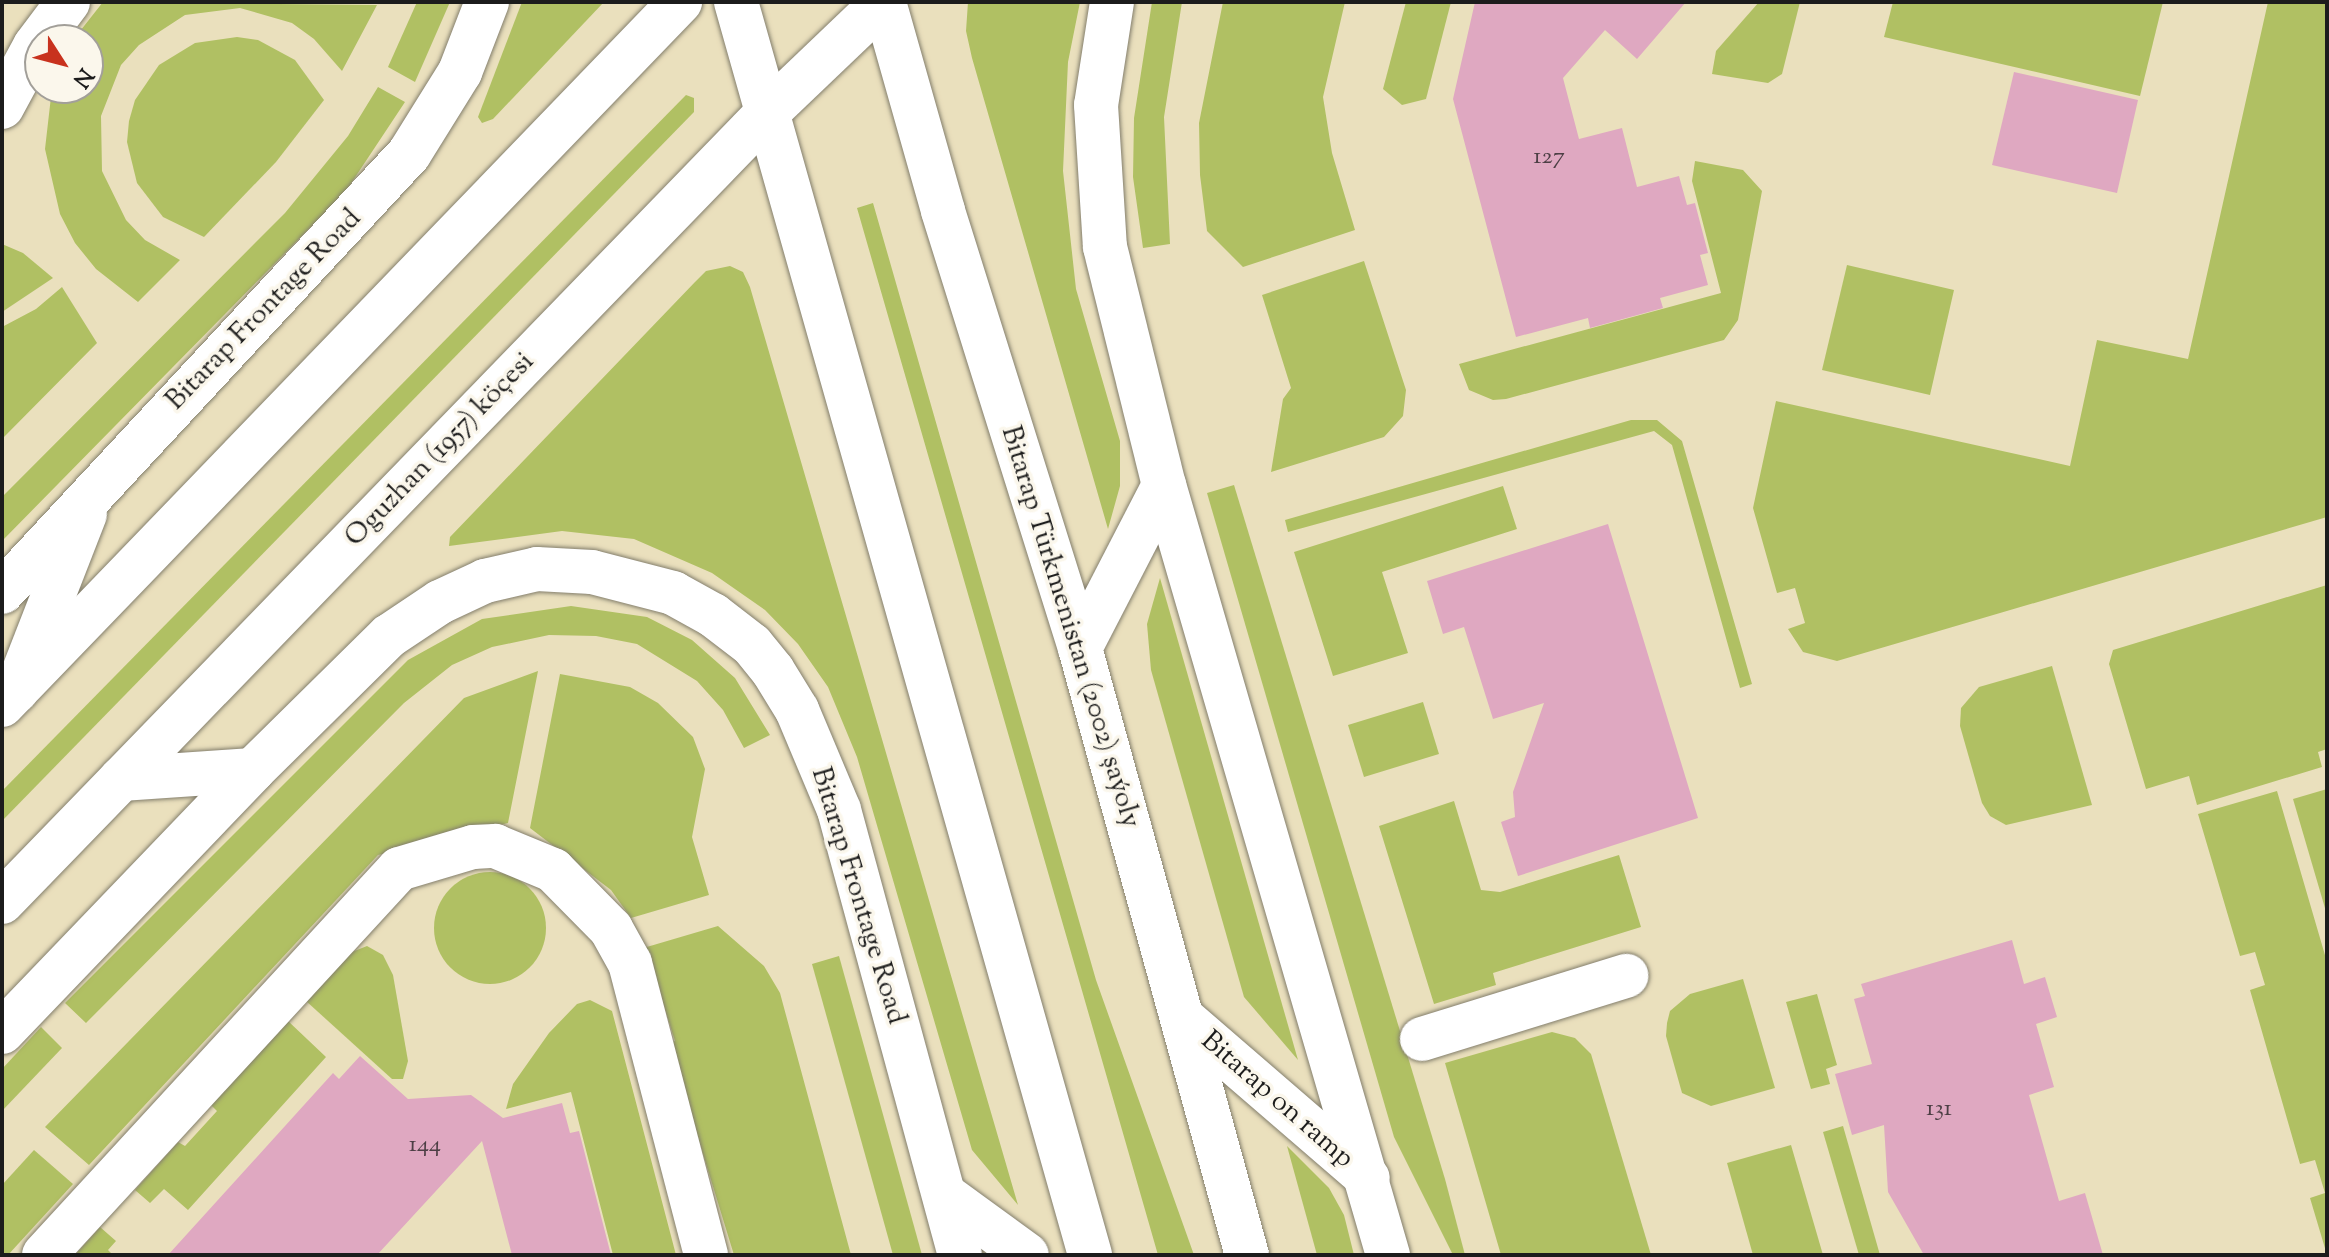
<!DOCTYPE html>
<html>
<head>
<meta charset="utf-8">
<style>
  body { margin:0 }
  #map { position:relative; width:2329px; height:1257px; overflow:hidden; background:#eae0bd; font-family:"Sorts Mill Goudy",serif }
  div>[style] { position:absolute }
  .green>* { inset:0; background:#b0c063 }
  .round { border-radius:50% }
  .building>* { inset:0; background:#dfa8c1 }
  .roads { filter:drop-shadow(0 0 2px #837e6c) drop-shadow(0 0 2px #837e6c) }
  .minor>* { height:44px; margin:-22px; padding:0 22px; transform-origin:22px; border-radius:22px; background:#fff }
  .major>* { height:44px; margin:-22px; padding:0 22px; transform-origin:22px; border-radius:22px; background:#fff }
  span { translate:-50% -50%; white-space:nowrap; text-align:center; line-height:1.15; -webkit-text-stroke:7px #fbf7ec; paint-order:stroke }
  .number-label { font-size:24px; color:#4d3f45 }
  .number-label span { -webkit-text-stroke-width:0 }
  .street-label { font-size:28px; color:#1c1c1c }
  .frame { position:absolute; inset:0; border:4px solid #1c1c1c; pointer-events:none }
  .north { position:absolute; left:24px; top:24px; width:80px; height:80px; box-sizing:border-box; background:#fbf7ec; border:2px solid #a29f99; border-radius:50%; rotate:126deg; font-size:22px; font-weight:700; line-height:32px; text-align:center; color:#1c1c1c }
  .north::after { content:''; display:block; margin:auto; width:28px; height:36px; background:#c8321e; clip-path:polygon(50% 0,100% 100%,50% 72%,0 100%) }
</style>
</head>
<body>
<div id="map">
  <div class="green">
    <i style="clip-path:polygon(103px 2px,377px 5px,342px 71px,314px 39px,292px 23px,240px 8px,185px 15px,139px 45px,121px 65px,101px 116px,102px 171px,126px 220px,145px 240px,180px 260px,138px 302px,96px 269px,75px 243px,60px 214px,45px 149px,52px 88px,88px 88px,88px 40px,73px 40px)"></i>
    <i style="clip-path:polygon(417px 2px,450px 2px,415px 82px,388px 67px)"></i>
    <i style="clip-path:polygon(522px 2px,604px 2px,493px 119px,482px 123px,478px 117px)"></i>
    <i style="clip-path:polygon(968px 2px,1080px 2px,1068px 62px,1063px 171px,1076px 289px,1120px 441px,1120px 486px,1108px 529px,972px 58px,966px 31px)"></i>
    <i style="clip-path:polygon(1152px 2px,1182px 2px,1164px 117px,1170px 244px,1143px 248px,1133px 177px,1134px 118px)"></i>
    <i style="clip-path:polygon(1223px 2px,1345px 2px,1323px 97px,1332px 153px,1355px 230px,1243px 267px,1207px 231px,1200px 175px,1199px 123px)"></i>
    <i style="clip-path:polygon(1406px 2px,1451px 2px,1426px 99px,1402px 105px,1383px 89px)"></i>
    <i style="clip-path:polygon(1759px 2px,1800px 2px,1782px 74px,1768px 83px,1712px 74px,1716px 51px)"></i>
    <i style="clip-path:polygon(1893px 2px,2163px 2px,2140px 96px,1884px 37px)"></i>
    <i style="clip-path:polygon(2268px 2px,2327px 2px,2327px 517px,1837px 661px,1803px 652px,1788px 629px,1805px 623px,1795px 588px,1777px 593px,1753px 508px,1776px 401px,2070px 466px,2097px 340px,2188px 359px)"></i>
    <i style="clip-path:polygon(237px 37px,258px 40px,295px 60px,324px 100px,276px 162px,204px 237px,163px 217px,137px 183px,127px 142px,129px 121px,135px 100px,159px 65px,195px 43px)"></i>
    <i style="clip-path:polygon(378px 87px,405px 102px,346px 191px,2px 541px,2px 497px,285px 213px,348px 136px)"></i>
    <i style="clip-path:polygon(686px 95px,694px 98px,694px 112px,2px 821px,2px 791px)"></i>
    <i style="clip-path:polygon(1695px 161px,1743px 170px,1762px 191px,1738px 320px,1724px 340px,1506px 399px,1493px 400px,1469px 390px,1459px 364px,1721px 293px,1692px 181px)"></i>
    <i style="clip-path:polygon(873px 203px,1096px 980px,1194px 1255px,1158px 1255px,857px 208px)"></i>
    <i style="clip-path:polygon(2px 244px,23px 253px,53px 278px,2px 312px)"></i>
    <i style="clip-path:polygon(1364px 261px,1406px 390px,1403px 416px,1384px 437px,1271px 472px,1283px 399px,1291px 388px,1262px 295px)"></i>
    <i style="clip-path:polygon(1847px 265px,1954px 290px,1930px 395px,1822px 370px)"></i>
    <i style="clip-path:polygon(730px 266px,743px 272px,750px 287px,1018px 1205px,972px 1150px,857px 757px,828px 687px,798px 644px,765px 610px,712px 573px,634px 539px,562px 531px,449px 546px,450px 537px,695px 282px,706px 271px)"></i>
    <i style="clip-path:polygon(62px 287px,97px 343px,2px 439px,2px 327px,36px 309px)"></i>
    <i style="clip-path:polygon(1631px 420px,1657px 420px,1682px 441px,1752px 684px,1740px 688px,1672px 445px,1654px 431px,1288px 532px,1285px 520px)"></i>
    <i style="clip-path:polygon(1234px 485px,1445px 1179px,1465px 1255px,1453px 1255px,1394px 1137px,1207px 493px)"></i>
    <i style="clip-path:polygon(1503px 486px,1517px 529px,1382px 572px,1408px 653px,1333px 676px,1294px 552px)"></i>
    <i style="clip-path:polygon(1160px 578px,1298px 1060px,1244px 997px,1151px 670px,1147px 624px)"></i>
    <i style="clip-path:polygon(2327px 585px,2327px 749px,2318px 752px,2322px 767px,2197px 805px,2189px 776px,2146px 789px,2109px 664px,2113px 650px)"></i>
    <i style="clip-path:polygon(571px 606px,647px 617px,692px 640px,735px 678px,770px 735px,744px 748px,723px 710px,697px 681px,637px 644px,596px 636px,549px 635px,492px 647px,452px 665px,404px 703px,86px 1023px,65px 1003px,408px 660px,482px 619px)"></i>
    <i style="clip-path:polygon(2052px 666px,2092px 805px,2006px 825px,1990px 816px,1982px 803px,1960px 726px,1961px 708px,1979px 687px)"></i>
    <i style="clip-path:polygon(538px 671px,508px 823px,378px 855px,89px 1165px,45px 1127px,464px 698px)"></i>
    <i style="clip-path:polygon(560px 674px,630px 687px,658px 703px,693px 737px,705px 769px,692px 837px,709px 895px,631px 918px,611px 890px,530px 828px)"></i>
    <i style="clip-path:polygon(1423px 702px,1439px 754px,1364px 777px,1348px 725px)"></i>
    <i style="clip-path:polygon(2327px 789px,2327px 915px,2293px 799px)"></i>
    <i style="clip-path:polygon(2277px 791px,2327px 962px,2327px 1255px,2310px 1198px,2325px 1193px,2315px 1160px,2300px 1164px,2250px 990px,2265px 985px,2255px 952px,2240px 956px,2198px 814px)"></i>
    <i style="clip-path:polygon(1454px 801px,1481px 890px,1500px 892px,1619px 855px,1641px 927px,1493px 973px,1496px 985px,1434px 1004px,1379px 826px)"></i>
    <i class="round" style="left:434px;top:872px;width:112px;height:112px"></i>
    <i style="clip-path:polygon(718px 926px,764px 966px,780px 993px,851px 1255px,734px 1255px,669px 1043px,675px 1041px,661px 997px,640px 949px)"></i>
    <i style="clip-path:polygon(367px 946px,383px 955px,393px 975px,408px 1061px,403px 1079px,392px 1079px,306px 1001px,352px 952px)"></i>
    <i style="clip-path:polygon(839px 956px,922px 1255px,893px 1255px,812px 964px)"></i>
    <i style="clip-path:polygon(1743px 979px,1775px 1088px,1711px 1106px,1682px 1093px,1666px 1036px,1667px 1023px,1670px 1011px,1690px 994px)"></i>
    <i style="clip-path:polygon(1817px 994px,1837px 1065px,1826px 1069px,1830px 1084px,1811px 1089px,1786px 1002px)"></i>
    <i style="clip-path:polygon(590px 1000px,612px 1011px,676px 1255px,613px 1255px,571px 1092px,506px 1109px,513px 1084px,549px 1033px,577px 1004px)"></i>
    <i style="clip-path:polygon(288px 1021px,326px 1057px,188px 1210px,164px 1189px,150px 1203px,135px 1190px,178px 1142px,185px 1146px,217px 1111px,211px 1105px)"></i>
    <i style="clip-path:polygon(41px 1027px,62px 1048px,2px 1111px,2px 1069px)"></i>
    <i style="clip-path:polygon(1552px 1032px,1575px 1038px,1591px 1054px,1651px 1255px,1501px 1255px,1445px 1063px)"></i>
    <i style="clip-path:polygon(1843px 1126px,1880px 1255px,1859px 1255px,1823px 1132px)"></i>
    <i style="clip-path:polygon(1791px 1145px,1823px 1255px,1753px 1255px,1727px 1163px)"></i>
    <i style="clip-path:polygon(1287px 1146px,1329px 1188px,1344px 1215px,1354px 1255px,1317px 1255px)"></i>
    <i style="clip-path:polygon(34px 1150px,73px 1184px,8px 1255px,2px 1255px,2px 1185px)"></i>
    <i style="clip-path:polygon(100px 1227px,116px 1241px,108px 1250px,113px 1255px,75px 1255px)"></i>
  </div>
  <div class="building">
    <i style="clip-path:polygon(1475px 2px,1686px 2px,1637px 59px,1605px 30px,1563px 78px,1579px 139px,1622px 128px,1637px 187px,1679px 176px,1687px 205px,1695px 203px,1708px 253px,1700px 255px,1708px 285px,1660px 298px,1663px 308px,1590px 328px,1588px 318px,1516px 337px,1453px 99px)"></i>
    <i style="clip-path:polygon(2014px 72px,2138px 100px,2117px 193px,1992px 165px)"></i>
    <i style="clip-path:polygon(1608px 524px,1698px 818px,1518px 876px,1501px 822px,1515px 817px,1513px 792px,1544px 703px,1493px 719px,1464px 627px,1443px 634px,1427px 581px)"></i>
    <i style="clip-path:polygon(2012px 940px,2024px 984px,2045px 977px,2057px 1017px,2036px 1024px,2054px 1087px,2029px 1095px,2059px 1201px,2085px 1193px,2103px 1255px,1924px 1255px,1888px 1192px,1884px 1125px,1852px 1135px,1835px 1074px,1872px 1064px,1854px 999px,1865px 996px,1861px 984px)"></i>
    <i style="clip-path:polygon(360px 1056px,408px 1099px,471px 1095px,503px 1118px,562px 1103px,570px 1133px,579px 1131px,611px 1255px,512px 1255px,482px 1141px,377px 1255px,168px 1255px,333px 1073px,339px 1079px)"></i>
  </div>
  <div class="roads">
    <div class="minor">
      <i style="left:1112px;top:2px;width:104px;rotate:98.8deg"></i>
      <i style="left:1096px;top:105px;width:142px;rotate:86.4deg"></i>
      <i style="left:1105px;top:247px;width:245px;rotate:76.1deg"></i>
      <i style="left:1164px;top:485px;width:802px;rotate:73.78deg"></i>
      <i style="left:2px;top:107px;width:69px;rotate:-61.6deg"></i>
      <i style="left:35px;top:46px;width:55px;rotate:-53.1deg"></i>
      <i style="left:2px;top:592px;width:598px;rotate:-47.1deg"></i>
      <i style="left:409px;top:154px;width:97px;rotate:-58.1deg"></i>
      <i style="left:460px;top:72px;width:75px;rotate:-68.9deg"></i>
      <i style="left:1080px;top:648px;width:183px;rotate:-62.7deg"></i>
      <i style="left:16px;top:691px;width:190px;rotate:-68.7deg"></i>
      <i style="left:121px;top:779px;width:132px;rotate:-3.9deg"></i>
      <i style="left:253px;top:770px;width:191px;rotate:-44.6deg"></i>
      <i style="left:389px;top:636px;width:61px;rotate:-33.7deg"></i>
      <i style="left:440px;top:602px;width:50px;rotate:-25deg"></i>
      <i style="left:485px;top:581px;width:53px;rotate:-13deg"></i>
      <i style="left:537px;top:569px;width:55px;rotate:3.1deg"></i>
      <i style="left:592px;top:572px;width:84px;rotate:14.5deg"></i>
      <i style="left:673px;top:593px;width:46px;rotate:28.8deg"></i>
      <i style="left:713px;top:615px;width:49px;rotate:37.6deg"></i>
      <i style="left:752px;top:645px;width:33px;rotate:51deg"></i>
      <i style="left:773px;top:671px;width:46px;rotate:58.4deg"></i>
      <i style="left:797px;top:710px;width:108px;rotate:67.2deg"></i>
      <i style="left:839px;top:810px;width:461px;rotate:74.8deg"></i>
      <i style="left:1186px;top:1021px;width:240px;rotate:40.8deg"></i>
      <i style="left:2px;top:1032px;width:363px;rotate:-46.2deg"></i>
      <i style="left:1422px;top:1039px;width:214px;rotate:-17.2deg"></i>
      <i style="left:946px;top:1196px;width:100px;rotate:36.1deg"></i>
      <i style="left:44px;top:1255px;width:524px;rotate:-47.4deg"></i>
      <i style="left:399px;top:869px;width:77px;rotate:-16.6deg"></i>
      <i style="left:473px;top:847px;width:22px;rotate:-3deg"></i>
      <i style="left:495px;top:846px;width:63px;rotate:22.5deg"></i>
      <i style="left:553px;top:870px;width:83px;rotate:45.5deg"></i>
      <i style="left:611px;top:929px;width:39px;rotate:61deg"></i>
      <i style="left:630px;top:963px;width:302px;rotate:75.4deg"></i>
    </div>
    <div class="major">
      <i style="left:736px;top:2px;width:1302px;rotate:74.22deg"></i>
      <i style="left:884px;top:2px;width:217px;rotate:74.2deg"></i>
      <i style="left:943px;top:211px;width:458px;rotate:72.6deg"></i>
      <i style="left:1080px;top:648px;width:630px;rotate:74.62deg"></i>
      <i style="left:2px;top:705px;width:977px;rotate:-46.04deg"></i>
      <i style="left:2px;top:902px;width:1099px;rotate:-45.88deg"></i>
      <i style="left:767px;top:113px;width:161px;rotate:-43.7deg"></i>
    </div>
  </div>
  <div class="number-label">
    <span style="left:1549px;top:158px">127</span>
    <span style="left:1939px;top:1110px">131</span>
    <span style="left:425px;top:1146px">144</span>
  </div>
  <div class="street-label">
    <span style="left:264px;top:310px;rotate:-46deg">Bitarap Frontage Road</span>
    <span style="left:440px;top:450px;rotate:-46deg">Oguzhan (1957) köçesi</span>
    <span style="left:1070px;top:627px;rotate:73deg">Bitarap Türkmenistan (2002) şaýoly</span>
    <span style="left:858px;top:896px;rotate:73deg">Bitarap Frontage Road</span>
    <span style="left:1277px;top:1100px;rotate:41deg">Bitarap on ramp</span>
  </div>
  <div class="frame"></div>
  <div class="north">N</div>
</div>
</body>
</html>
